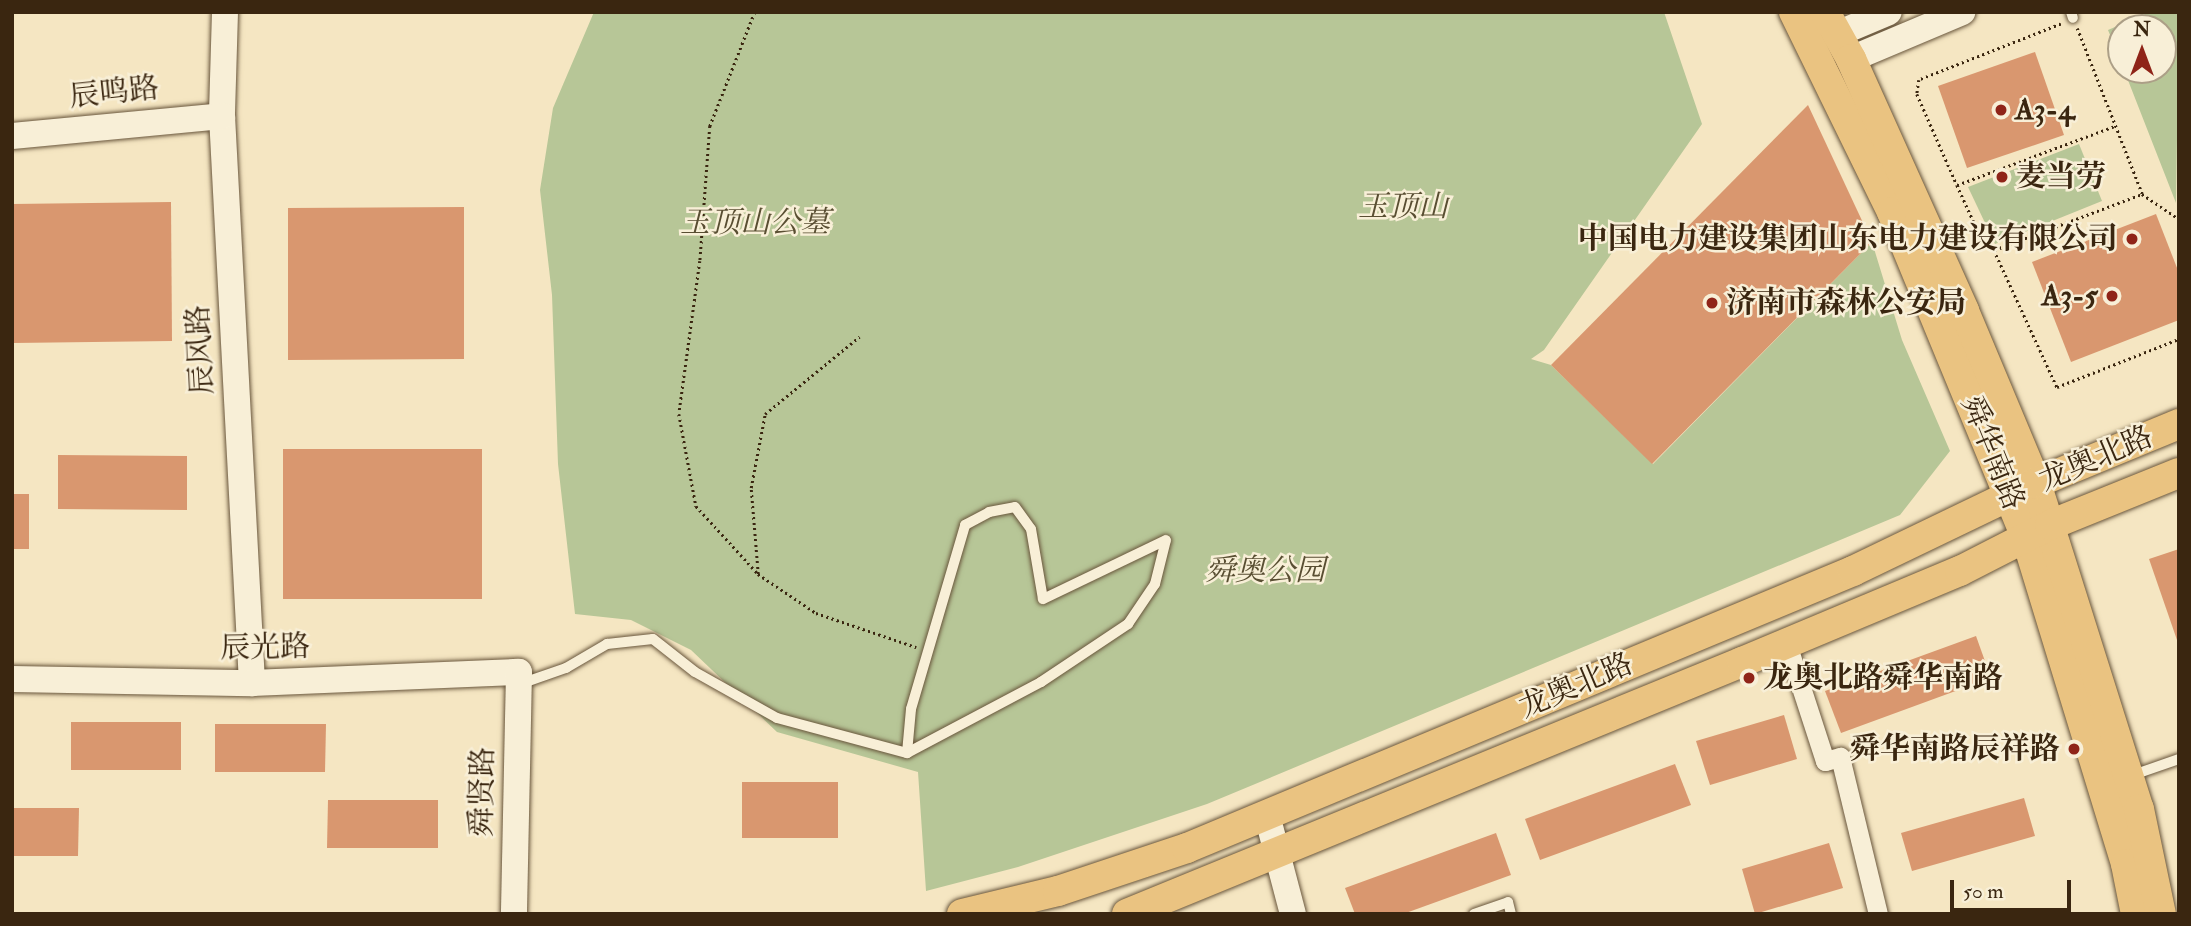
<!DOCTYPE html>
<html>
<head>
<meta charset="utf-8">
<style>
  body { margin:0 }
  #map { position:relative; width:2191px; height:926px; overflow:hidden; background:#f5e6c2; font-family:"IM FELL Double Pica","Noto Serif SC",serif }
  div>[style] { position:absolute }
  .green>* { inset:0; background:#b7c697 }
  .building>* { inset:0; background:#d9976f }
  .path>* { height:2.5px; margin-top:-1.25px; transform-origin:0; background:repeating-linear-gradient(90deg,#3a2610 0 2px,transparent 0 5.5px) }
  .roads { filter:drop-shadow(0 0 2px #69563c) drop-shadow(0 0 2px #69563c) }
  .lane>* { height:10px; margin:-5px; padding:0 5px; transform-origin:5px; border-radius:5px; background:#f8efd7 }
  .street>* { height:19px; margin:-9.5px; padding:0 9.5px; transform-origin:9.5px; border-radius:9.5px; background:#f8efd7 }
  .secondary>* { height:26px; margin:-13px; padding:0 13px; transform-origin:13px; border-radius:13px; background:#f8efd7 }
  .primary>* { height:30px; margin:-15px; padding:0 15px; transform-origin:15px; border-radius:15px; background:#eac381 }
  .dots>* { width:19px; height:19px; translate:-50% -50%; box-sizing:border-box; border:4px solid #f8efd7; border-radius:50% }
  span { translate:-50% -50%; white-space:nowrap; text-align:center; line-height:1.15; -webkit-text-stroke:5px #f8efd7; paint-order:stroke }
  .street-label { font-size:30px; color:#3a2610 }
  .poi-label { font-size:30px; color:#3a2610; font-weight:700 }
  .left { translate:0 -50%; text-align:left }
  .right { translate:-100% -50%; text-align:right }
  .park-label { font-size:30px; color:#594e32; font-style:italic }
  .frame { position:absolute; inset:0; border:14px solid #3a2610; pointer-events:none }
  .north { position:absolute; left:2107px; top:14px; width:70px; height:70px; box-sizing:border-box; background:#f8efd7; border:2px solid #ac9f87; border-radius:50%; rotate:0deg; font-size:19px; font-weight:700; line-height:28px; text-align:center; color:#3a2610 }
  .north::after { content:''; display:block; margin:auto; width:24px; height:32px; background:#8f2418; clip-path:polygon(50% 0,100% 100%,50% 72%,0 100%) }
  .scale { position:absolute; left:1950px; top:880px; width:121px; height:32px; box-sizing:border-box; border:4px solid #3a2610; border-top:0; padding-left:9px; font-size:21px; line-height:24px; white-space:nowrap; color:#3a2610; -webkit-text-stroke:5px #f8efd7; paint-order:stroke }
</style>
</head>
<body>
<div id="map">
  <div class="green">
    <i style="clip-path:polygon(594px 12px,1664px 12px,1702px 124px,1544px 350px,1531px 359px,1551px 365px,1653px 464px,1872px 242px,1902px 340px,1950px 451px,1900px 515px,1207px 804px,1018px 867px,926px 891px,918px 772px,777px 732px,691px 650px,631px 620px,575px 614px,558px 464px,552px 295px,540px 190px,553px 108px)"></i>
    <i style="clip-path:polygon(2150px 12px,2179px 12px,2176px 203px,2124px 70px,2163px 70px,2163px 28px,2121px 28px,2121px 62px,2108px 30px)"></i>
    <i style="clip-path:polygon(2079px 144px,2102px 201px,1995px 244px,1968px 187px)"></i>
  </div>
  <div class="building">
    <i style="clip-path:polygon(2035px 52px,2064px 135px,1967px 168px,1938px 86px)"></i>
    <i style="clip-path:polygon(1808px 105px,1872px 242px,1652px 464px,1551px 365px)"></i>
    <i style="clip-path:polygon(171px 202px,172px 341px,13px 343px,12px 204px)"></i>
    <i style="clip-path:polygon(464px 207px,464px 359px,288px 360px,288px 208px)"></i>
    <i style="clip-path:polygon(2156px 214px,2179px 273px,2179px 320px,2071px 362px,2032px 262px)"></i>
    <i style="clip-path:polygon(283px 449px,482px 449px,482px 599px,283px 599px)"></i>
    <i style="clip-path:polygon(58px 455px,187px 456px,187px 510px,58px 509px)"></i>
    <i style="clip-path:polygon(12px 494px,29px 494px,29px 549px,12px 549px)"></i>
    <i style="clip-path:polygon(2179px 549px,2179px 640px,2177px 640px,2149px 559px)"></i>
    <i style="clip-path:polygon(1976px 636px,1991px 678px,1841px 733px,1825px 691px)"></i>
    <i style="clip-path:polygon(1784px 715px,1797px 759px,1710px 785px,1696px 741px)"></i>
    <i style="clip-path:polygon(71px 722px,181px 722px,181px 770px,71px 770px)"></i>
    <i style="clip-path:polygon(215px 724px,326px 724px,325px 772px,215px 772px)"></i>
    <i style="clip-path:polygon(1675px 764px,1691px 805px,1540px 860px,1525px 819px)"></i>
    <i style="clip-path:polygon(742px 782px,838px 782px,838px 838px,742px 838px)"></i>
    <i style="clip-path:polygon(2024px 798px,2035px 836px,1912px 871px,1901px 833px)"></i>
    <i style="clip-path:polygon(328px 800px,438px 800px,438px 848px,327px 848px)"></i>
    <i style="clip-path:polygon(12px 808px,79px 808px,78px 856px,12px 856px)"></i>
    <i style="clip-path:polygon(1496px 833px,1511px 875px,1403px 914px,1355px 914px,1345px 888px)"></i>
    <i style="clip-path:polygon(1829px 843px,1843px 888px,1755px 914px,1742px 869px)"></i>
  </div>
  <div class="path">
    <i style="left:755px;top:12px;width:123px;rotate:111.5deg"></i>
    <i style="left:710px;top:126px;width:135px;rotate:94.2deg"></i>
    <i style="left:700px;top:261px;width:154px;rotate:97.8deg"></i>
    <i style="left:679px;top:414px;width:94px;rotate:79.5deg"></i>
    <i style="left:696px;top:506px;width:92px;rotate:47.6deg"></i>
    <i style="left:758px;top:574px;width:70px;rotate:33.9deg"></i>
    <i style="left:816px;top:613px;width:106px;rotate:18.8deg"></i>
    <i style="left:2061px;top:24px;width:153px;rotate:158.5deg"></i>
    <i style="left:1919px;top:80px;width:14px;rotate:98deg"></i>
    <i style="left:1917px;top:94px;width:99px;rotate:66.3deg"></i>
    <i style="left:1957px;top:185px;width:51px;rotate:65.5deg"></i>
    <i style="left:1978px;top:231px;width:25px;rotate:50deg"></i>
    <i style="left:1994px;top:250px;width:158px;rotate:-20.7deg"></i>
    <i style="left:2142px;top:194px;width:178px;rotate:-111.4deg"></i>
    <i style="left:1957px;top:185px;width:169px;rotate:-20.5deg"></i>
    <i style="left:2142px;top:194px;width:45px;rotate:34deg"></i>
    <i style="left:1994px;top:250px;width:151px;rotate:65.3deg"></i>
    <i style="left:2057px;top:387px;width:131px;rotate:-21.5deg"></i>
    <i style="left:758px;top:574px;width:86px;rotate:-94.7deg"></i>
    <i style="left:751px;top:488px;width:75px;rotate:-79.3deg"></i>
    <i style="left:765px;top:414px;width:122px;rotate:-39.3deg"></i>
  </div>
  <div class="roads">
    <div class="lane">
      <i style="left:2071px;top:12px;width:6px;rotate:72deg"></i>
      <i style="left:520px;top:684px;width:49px;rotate:-19.2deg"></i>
      <i style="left:566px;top:668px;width:48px;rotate:-30.3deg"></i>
      <i style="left:607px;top:644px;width:46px;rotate:-6.2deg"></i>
      <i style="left:653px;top:639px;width:53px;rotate:38.2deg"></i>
      <i style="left:695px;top:672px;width:94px;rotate:29.3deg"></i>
      <i style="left:777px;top:718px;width:135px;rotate:15.1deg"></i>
      <i style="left:907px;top:753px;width:152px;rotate:-27.9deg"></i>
      <i style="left:1041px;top:682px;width:105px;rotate:-33.7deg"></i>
      <i style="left:1128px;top:624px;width:48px;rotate:-56deg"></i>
      <i style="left:1155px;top:584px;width:45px;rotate:-76deg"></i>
      <i style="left:907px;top:753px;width:44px;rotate:-84.8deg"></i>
      <i style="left:911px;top:709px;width:192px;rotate:-73.6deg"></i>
      <i style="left:965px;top:525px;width:27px;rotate:-28deg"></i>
      <i style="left:989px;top:512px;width:26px;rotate:-11deg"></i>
      <i style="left:1015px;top:507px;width:27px;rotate:54deg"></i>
      <i style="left:1031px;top:529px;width:71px;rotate:80.3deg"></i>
      <i style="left:1043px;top:599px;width:136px;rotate:-25.6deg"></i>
      <i style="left:2133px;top:775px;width:49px;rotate:-19.2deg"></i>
      <i style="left:1474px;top:914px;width:36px;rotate:-19deg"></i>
      <i style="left:1508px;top:902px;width:12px;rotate:76deg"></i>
    </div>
    <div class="street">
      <i style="left:1787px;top:644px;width:123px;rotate:72deg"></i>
      <i style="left:1825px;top:761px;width:16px;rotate:-15deg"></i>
      <i style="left:1840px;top:757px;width:162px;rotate:76.4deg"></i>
    </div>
    <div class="secondary">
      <i style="left:225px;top:12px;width:104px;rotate:91.7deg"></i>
      <i style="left:222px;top:116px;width:568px;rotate:86.97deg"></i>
      <i style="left:1837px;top:34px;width:56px;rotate:-22.9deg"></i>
      <i style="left:1851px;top:59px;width:121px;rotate:-22.9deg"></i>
      <i style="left:12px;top:136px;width:211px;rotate:-5.4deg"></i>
      <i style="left:12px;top:679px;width:240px;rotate:1deg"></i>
      <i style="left:252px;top:683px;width:267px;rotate:-2.4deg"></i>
      <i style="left:519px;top:672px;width:242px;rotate:91.2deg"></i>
      <i style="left:1267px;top:815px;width:102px;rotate:75.3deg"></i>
    </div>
    <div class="primary">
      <i style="left:1794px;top:12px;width:223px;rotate:63.9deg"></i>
      <i style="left:1892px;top:212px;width:355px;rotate:67.6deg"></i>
      <i style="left:2027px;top:540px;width:339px;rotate:73deg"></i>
      <i style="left:2126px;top:864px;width:51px;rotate:78.7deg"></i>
      <i style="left:1825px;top:12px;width:54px;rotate:61deg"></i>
      <i style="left:1851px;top:59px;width:276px;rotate:65.8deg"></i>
      <i style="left:1964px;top:311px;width:186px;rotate:67.3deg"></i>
      <i style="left:2036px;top:483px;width:342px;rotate:72.5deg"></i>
      <i style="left:2139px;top:809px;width:107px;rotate:78.2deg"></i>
      <i style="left:962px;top:914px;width:99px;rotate:-13.5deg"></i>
      <i style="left:1058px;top:891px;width:136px;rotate:-18.4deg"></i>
      <i style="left:1187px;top:848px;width:721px;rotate:-22.58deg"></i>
      <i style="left:1853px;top:571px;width:203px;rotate:-25.7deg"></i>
      <i style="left:2036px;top:483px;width:155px;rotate:-22.4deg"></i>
      <i style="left:1127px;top:914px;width:665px;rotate:-22.28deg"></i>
      <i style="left:1742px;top:662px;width:236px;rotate:-22.7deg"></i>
      <i style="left:1960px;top:571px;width:101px;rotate:-27.1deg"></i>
      <i style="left:2050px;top:525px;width:139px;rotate:-22deg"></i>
    </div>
  </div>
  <div class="dots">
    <i style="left:2001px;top:110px;background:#8f2418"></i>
    <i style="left:2002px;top:177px;background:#8f2418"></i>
    <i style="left:2132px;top:239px;background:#8f2418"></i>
    <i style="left:2112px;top:296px;background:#8f2418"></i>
    <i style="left:1712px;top:303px;background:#8f2418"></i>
    <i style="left:1749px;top:678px;background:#8f2418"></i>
    <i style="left:2074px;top:749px;background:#8f2418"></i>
  </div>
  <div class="street-label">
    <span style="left:114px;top:93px;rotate:-6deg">辰鸣路</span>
    <span style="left:201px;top:350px;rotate:-93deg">辰风路</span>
    <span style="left:1992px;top:453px;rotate:68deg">舜华南路</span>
    <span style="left:2096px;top:459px;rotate:-23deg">龙奥北路</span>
    <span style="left:265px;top:648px;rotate:-1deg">辰光路</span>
    <span style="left:1576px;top:686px;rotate:-23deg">龙奥北路</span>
    <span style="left:483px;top:792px;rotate:-89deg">舜贤路</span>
  </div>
  <div class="poi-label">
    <span class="left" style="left:2015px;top:110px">A3-4</span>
    <span class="left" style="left:2016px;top:177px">麦当劳</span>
    <span class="right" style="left:2118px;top:239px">中国电力建设集团山东电力建设有限公司</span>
    <span class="right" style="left:2098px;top:296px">A3-5</span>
    <span class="left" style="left:1726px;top:303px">济南市森林公安局</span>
    <span class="left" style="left:1763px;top:678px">龙奥北路舜华南路</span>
    <span class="right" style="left:2060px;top:749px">舜华南路辰祥路</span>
  </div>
  <div class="park-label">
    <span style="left:1403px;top:207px">玉顶山</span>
    <span style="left:755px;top:223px">玉顶山公墓</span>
    <span style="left:1265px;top:571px">舜奥公园</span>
  </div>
  <div class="frame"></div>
  <div class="north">N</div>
  <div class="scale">50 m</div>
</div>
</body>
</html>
